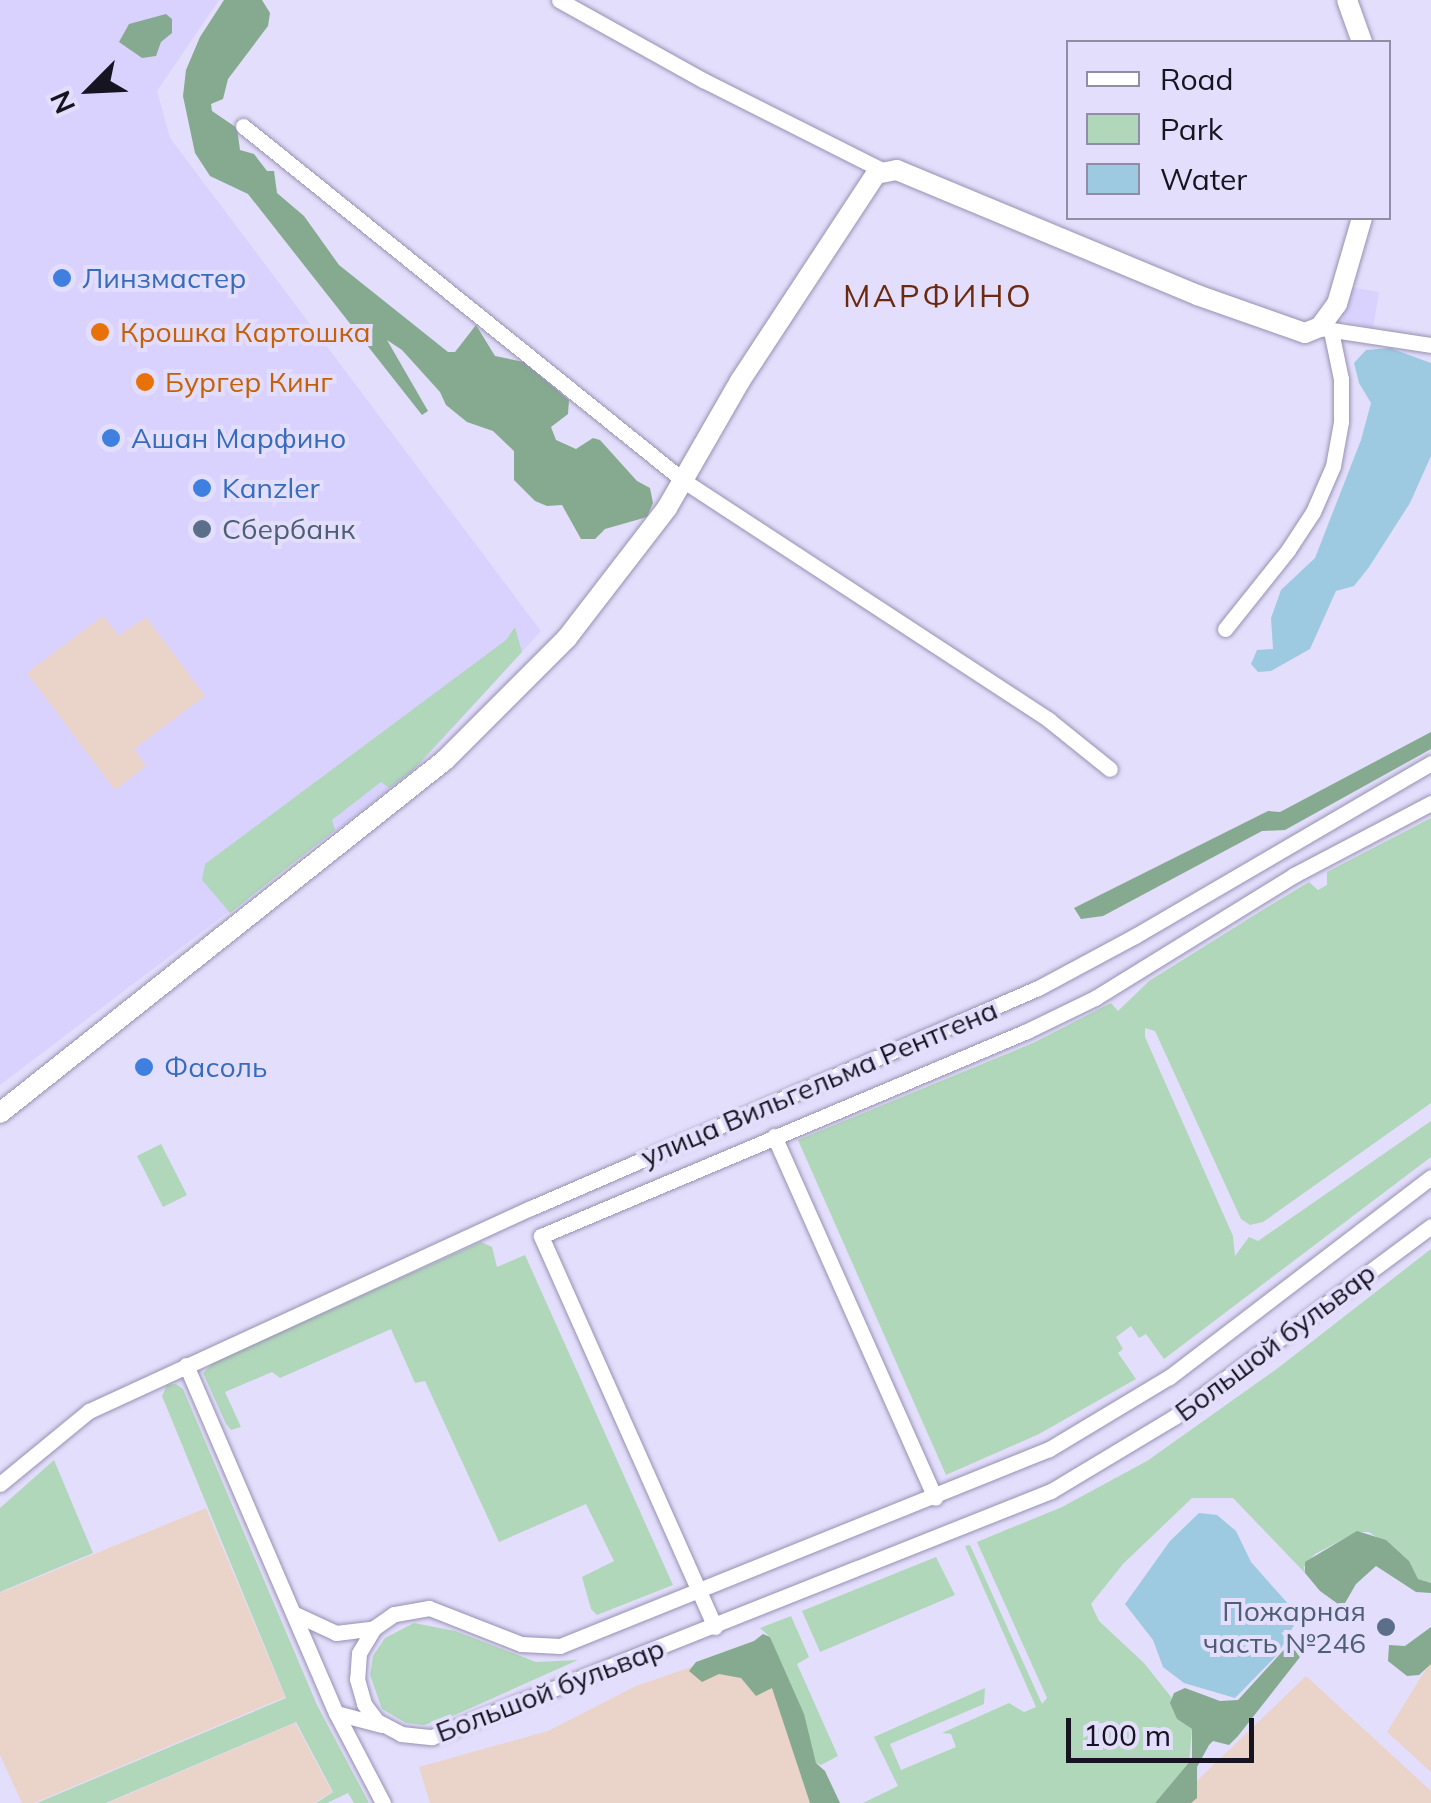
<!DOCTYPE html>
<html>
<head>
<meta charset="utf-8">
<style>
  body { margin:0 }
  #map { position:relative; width:1431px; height:1803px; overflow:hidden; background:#e3defb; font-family:Mulish,sans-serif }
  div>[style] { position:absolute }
  .built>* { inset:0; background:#dad2fe }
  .industrial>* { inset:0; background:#ead3c8 }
  .green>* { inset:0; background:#b1d7bb }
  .forest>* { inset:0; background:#85aa8f }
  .water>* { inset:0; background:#9dcae1 }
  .roads { filter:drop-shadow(0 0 2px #9791b3) drop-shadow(0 0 2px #9791b3) }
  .street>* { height:15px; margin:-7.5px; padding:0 7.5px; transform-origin:7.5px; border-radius:7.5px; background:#fff }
  .secondary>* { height:20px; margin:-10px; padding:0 10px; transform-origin:10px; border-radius:10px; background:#fff }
  .dots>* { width:28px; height:28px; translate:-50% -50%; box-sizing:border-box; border:5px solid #e3defb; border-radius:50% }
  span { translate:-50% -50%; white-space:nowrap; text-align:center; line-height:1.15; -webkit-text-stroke:8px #e3defb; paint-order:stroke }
  .shop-label { font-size:28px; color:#366cbe }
  .left { translate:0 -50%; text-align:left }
  .food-label { font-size:28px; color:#c56008 }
  .service-label { font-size:28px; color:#4e5e75 }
  .right { translate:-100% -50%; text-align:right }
  .street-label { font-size:28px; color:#171421 }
  .quarter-label { font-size:32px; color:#6b2a0e; letter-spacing:2.5px }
  .legend { position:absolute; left:1066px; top:40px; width:325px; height:180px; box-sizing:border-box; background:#e3defb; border:2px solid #918da4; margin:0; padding:12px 18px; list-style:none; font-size:30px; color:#171421 }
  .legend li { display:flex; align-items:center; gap:20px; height:50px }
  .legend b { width:50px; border:2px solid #918da4 }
  .north { position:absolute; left:40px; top:40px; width:100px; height:100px; -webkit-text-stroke:8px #e3defb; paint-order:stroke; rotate:246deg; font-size:28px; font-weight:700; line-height:40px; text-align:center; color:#171421 }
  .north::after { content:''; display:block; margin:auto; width:35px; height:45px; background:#171421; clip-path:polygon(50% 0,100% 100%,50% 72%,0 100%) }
  .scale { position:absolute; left:1066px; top:1718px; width:188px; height:45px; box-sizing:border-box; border:5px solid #171421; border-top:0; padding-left:12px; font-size:30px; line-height:35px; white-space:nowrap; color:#171421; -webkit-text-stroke:8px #e3defb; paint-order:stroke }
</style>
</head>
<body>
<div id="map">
  <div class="built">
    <i style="clip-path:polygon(0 0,219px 0,157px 91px,170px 138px,541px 631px,413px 772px,0 1085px)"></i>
    <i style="clip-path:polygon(1351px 287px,1379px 292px,1373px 328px,1343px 320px,1341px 313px)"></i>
  </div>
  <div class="industrial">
    <i style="clip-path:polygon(103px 616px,119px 636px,146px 617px,205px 696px,134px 749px,146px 766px,115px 790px,27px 673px)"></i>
    <i style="clip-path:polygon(206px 1508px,285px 1697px,34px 1803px,22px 1803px,0 1755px,0 1593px)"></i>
    <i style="clip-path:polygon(764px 1642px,815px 1803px,430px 1803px,419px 1767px,548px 1731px,636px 1686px)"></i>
    <i style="clip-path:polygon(1431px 1661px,1431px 1772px,1387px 1732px)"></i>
    <i style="clip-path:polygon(1306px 1676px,1431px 1791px,1431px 1803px,1174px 1803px)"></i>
    <i style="clip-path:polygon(295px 1723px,332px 1792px,314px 1803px,108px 1803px)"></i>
  </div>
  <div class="green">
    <i style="clip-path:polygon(515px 627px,522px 652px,412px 771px,389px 788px,381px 782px,332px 820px,335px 830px,230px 913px,202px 880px,205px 864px,506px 640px)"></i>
    <i style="clip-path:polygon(1431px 818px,1431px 1103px,1263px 1222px,1250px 1225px,1241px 1219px,1155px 1031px,1145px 1028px,1145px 1037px,1233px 1236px,1235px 1256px,1249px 1237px,1258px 1241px,1431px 1121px,1431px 1157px,1164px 1359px,1146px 1334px,1139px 1338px,1131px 1326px,1116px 1337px,1123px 1349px,1118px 1353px,1136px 1379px,1039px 1434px,946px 1475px,798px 1140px,1033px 1043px,1111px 1003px,1118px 1011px,1149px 981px,1269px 906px,1309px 882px,1318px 890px,1327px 885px,1327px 872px)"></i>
    <i style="clip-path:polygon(161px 1144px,187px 1195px,163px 1207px,137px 1156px)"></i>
    <i style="clip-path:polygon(481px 1242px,492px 1247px,497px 1267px,525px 1255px,673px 1585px,597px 1615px,591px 1609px,582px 1577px,614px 1561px,586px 1504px,499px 1542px,425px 1381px,415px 1383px,391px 1329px,280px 1378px,272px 1372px,225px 1392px,241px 1427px,231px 1430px,226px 1424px,203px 1373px,214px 1362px)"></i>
    <i style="clip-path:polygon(1431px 1249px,1431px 1583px,1418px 1579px,1404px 1556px,1369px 1532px,1357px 1532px,1315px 1554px,1304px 1567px,1305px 1573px,1233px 1498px,1192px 1498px,1123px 1564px,1091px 1604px,1099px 1621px,1144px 1663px,1171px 1697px,1177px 1719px,1192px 1729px,1189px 1764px,1155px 1803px,863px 1803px,898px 1786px,874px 1737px,985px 1688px,984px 1704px,890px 1744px,901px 1770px,956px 1747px,951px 1734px,942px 1733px,1009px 1703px,1024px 1712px,1036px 1707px,965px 1546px,970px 1545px,1042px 1704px,1047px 1698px,977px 1542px,1062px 1507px,1147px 1461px,1278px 1368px)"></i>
    <i style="clip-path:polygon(176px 1384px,183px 1389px,317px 1705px,369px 1803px,354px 1803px,348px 1793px,327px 1803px,316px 1803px,333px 1792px,296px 1722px,106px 1803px,37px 1803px,286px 1698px,162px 1396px,167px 1385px)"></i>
    <i style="clip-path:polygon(54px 1460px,93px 1553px,0 1592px,0 1508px)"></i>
    <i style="clip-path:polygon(936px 1557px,955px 1595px,820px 1652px,802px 1611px)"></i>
    <i style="clip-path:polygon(791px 1616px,809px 1657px,797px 1664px,838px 1756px,821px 1765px,816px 1763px,770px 1637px,760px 1628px)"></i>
    <i style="clip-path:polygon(414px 1623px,455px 1631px,536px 1662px,578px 1660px,455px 1715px,424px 1725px,406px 1723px,382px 1709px,370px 1675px,373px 1656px,385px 1638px)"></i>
  </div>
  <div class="forest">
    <i style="clip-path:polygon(224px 0,262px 0,270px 13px,268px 26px,228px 79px,223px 99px,211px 104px,212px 111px,237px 128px,240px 150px,254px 154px,267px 171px,274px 171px,277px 193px,304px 216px,339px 265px,448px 352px,455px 352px,476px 325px,495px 356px,524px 362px,569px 400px,568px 414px,551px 427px,556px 440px,576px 449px,593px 438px,600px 440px,637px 481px,650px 488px,653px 503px,647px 517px,605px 529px,595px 539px,581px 539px,562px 505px,547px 506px,535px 501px,514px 480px,514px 451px,493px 431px,467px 422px,446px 405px,440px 392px,402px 350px,387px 340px,428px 411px,422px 415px,248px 194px,210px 176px,195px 153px,183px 96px,186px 70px,200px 37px)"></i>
    <i style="clip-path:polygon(166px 14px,172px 19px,172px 33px,161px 42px,156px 56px,142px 58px,119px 42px,129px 24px)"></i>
    <i style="clip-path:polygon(1431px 732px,1431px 749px,1285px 830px,1262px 831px,1103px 916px,1081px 919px,1074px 908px,1268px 811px,1280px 812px)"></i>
    <i style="clip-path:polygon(1357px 1531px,1386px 1540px,1409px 1561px,1418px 1579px,1431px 1583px,1431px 1593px,1416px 1592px,1376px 1566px,1356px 1584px,1345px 1603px,1338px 1604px,1320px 1591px,1305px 1573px,1305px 1562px)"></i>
    <i style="clip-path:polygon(1431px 1627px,1431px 1664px,1419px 1675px,1407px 1676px,1388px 1661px,1389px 1645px,1405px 1646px)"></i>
    <i style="clip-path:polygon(763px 1634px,770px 1637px,804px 1714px,816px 1763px,825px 1771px,840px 1803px,810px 1803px,772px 1688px,756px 1696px,741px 1678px,719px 1674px,702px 1682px,689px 1671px,696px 1662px,754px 1641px)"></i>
    <i style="clip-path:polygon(1291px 1642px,1300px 1657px,1238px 1736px,1229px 1745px,1213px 1741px,1209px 1745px,1197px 1767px,1197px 1798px,1191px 1803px,1155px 1803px,1192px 1759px,1192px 1729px,1177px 1719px,1170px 1703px,1174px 1693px,1185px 1688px,1220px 1701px,1238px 1700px)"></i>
  </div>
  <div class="water">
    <i style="clip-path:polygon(1390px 348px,1431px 363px,1431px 456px,1410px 503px,1369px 567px,1354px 586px,1336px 591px,1310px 649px,1271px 671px,1258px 672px,1251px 664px,1257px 650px,1273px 649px,1271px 618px,1281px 590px,1315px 558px,1361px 440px,1371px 403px,1359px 383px,1354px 363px,1366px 350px)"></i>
    <i style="clip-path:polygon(1199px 1513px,1217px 1515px,1236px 1531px,1251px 1562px,1299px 1616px,1278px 1654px,1235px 1698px,1184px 1683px,1163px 1667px,1153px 1640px,1125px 1604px,1170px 1541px)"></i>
  </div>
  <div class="roads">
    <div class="street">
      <i style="left:559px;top:0;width:165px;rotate:29.1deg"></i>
      <i style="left:703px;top:80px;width:200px;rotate:26.7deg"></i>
      <i style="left:243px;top:126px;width:566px;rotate:38.83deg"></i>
      <i style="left:684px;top:481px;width:436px;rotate:33.2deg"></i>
      <i style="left:1049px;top:720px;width:78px;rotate:38.8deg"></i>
      <i style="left:1326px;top:329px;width:106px;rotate:8.7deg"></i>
      <i style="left:1225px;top:629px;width:101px;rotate:-51.4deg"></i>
      <i style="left:1288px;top:550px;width:45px;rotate:-56.7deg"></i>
      <i style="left:1313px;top:512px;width:50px;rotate:-66.5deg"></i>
      <i style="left:1333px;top:466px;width:45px;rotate:-79.7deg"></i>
      <i style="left:1341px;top:422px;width:43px;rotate:-90deg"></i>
      <i style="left:1341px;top:379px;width:49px;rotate:-101.8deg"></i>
      <i style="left:774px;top:1136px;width:396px;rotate:66deg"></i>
      <i style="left:1431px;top:1177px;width:330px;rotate:142.6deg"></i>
      <i style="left:1169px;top:1377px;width:140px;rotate:149deg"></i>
      <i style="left:1049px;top:1449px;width:527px;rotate:158.06deg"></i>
      <i style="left:560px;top:1646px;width:39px;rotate:-177deg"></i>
      <i style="left:521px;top:1644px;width:99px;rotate:-158.6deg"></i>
      <i style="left:429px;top:1608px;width:36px;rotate:170deg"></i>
      <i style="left:394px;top:1614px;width:24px;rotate:145deg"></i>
      <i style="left:374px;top:1628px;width:29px;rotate:121deg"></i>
      <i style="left:359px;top:1653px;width:26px;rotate:94deg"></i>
      <i style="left:357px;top:1679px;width:26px;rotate:74deg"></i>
      <i style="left:364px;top:1704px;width:21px;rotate:53deg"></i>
      <i style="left:377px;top:1721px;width:27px;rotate:28deg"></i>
      <i style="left:401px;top:1734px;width:31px;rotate:6deg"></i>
      <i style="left:432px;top:1737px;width:666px;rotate:-21.67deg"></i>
      <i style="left:1051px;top:1491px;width:144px;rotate:-31deg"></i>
      <i style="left:1174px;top:1417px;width:320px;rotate:-36.6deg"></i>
      <i style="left:186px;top:1365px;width:379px;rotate:66.7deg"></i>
      <i style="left:336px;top:1713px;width:102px;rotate:62.4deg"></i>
      <i style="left:0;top:1484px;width:115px;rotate:-39.4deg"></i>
      <i style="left:89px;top:1411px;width:486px;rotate:-24.7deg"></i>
      <i style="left:531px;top:1208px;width:553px;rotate:-23.46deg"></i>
      <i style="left:1038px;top:988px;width:110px;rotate:-28.2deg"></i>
      <i style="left:1135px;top:936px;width:343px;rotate:-30.3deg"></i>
      <i style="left:293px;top:1613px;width:47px;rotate:24.9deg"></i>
      <i style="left:336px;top:1633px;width:38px;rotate:-7deg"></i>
      <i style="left:715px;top:1627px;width:428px;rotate:-114deg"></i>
      <i style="left:541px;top:1236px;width:527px;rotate:-22.87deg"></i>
      <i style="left:1027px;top:1031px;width:76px;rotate:-25.9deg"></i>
      <i style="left:1095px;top:998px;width:234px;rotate:-31.7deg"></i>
      <i style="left:1294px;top:875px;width:155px;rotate:-27.7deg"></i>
      <i style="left:336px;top:1713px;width:47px;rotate:14.9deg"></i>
    </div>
    <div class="secondary">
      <i style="left:1347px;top:0;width:45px;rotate:70.3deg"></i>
      <i style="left:0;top:1113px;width:568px;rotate:-38.42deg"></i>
      <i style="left:445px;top:760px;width:173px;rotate:-45deg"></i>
      <i style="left:567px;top:638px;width:164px;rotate:-52.4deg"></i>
      <i style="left:667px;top:508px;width:146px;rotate:-60.1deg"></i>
      <i style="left:740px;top:381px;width:248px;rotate:-56.7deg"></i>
      <i style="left:876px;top:174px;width:21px;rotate:-11deg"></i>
      <i style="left:897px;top:170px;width:325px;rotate:22.6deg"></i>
      <i style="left:1197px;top:295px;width:114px;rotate:19.4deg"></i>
      <i style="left:1305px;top:333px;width:16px;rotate:-22deg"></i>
      <i style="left:1320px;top:327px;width:29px;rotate:-54deg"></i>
      <i style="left:1337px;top:304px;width:90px;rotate:-73.8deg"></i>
    </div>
  </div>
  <div class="dots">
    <i style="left:62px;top:278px;background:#3f7fe0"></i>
    <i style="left:100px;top:332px;background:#e8710a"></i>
    <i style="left:145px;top:382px;background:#e8710a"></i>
    <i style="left:111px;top:438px;background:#3f7fe0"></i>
    <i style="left:202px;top:488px;background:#3f7fe0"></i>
    <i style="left:202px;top:529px;background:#5c6f8a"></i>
    <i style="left:144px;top:1067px;background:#3f7fe0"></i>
    <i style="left:1386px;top:1627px;background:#5c6f8a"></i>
  </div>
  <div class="shop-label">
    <span class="left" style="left:82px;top:278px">Линзмастер</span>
    <span class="left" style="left:131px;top:438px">Ашан Марфино</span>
    <span class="left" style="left:222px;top:488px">Kanzler</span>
    <span class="left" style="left:164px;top:1067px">Фасоль</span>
  </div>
  <div class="food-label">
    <span class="left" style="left:120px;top:332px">Крошка Картошка</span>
    <span class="left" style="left:165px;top:382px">Бургер Кинг</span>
  </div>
  <div class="service-label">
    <span class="left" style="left:222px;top:529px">Сбербанк</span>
    <span class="right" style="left:1366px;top:1627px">Пожарная<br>часть №246</span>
  </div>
  <div class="street-label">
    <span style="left:819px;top:1083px;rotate:-23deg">улица Вильгельма Рентгена</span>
    <span style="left:1275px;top:1342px;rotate:-37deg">Большой бульвар</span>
    <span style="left:550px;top:1690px;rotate:-21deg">Большой бульвар</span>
  </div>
  <div class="quarter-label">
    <span style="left:938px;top:295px">МАРФИНО</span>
  </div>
  <ul class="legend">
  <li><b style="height:12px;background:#fff"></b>Road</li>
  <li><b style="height:28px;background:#b1d7bb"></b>Park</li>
  <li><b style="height:28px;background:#9dcae1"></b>Water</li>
  </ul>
  <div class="north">N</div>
  <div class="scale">100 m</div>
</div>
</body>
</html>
